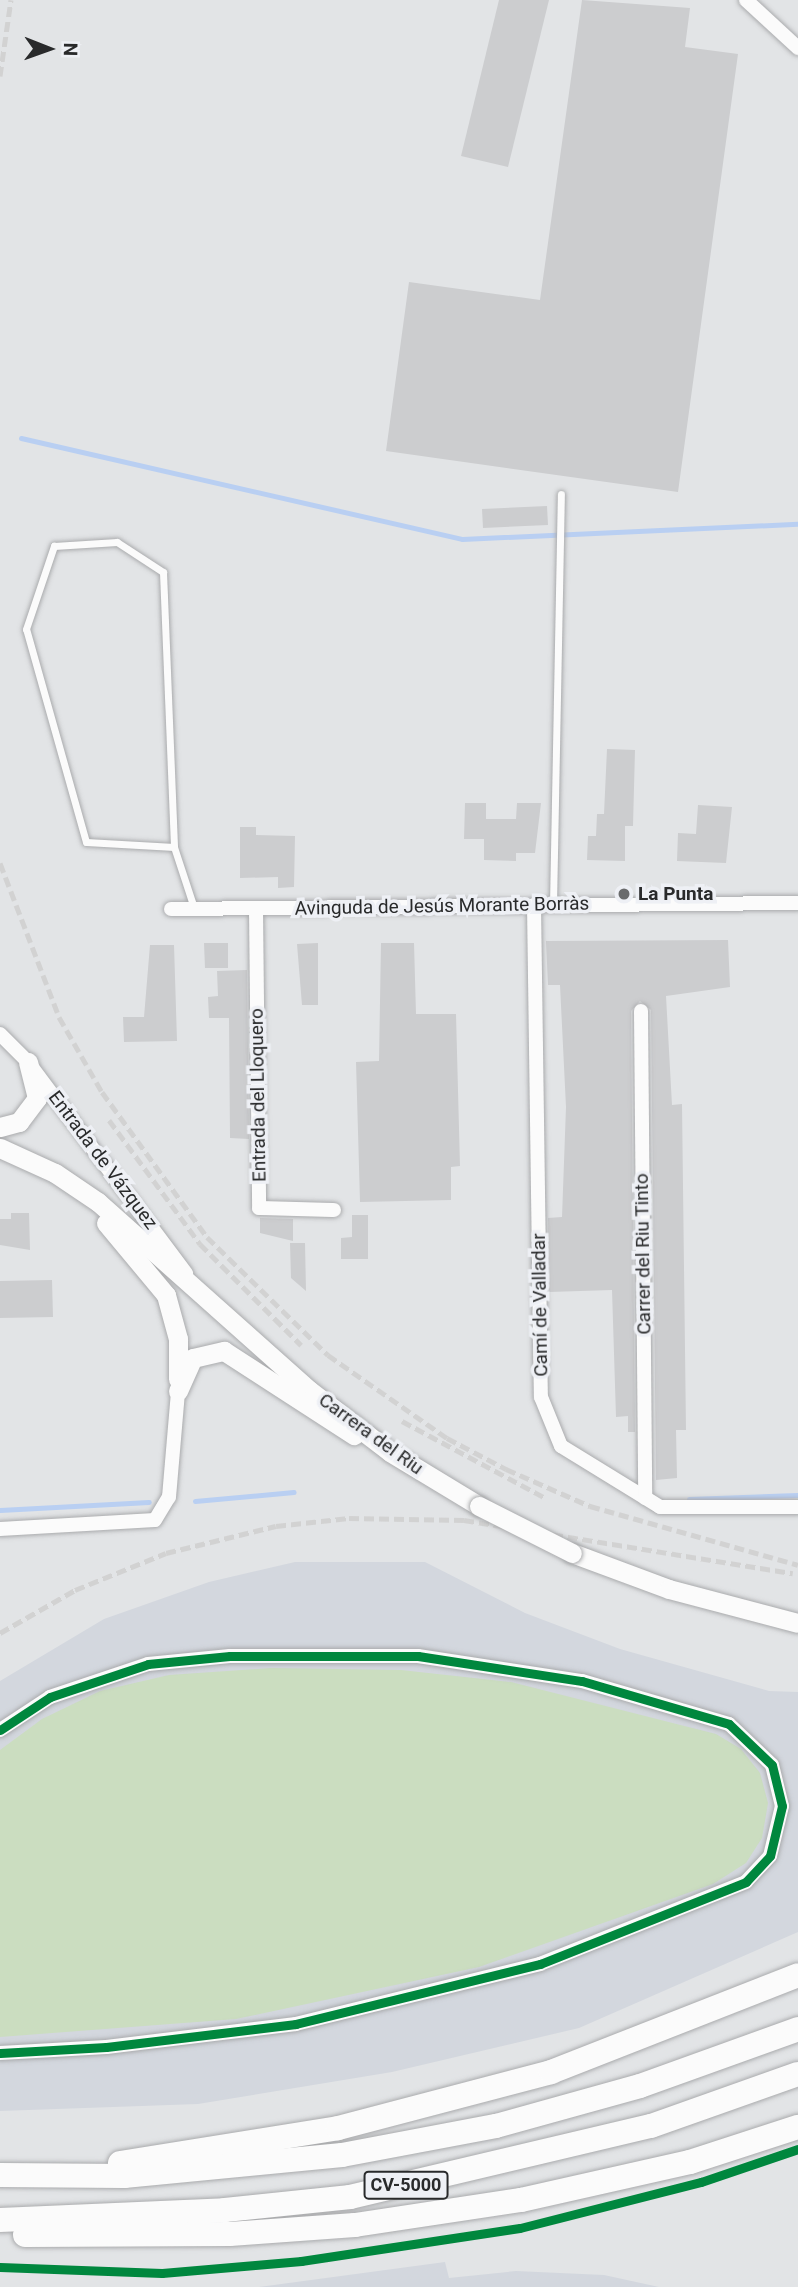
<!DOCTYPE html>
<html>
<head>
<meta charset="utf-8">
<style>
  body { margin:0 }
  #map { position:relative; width:798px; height:2287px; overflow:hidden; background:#e2e4e6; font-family:Roboto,sans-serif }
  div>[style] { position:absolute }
  .built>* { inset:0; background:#d3d7de }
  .green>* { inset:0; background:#cbddc0 }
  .stream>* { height:5px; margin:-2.5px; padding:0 2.5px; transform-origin:2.5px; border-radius:2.5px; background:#b9cff2 }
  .building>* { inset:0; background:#cccdcf }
  .roads { filter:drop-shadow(0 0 2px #aaabad) drop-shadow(0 0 2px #aaabad) }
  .lane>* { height:7px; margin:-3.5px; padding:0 3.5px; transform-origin:3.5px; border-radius:3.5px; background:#fbfbfb }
  .street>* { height:14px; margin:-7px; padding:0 7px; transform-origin:7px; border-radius:7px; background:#fbfbfb }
  .secondary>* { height:19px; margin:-9.5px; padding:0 9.5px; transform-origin:9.5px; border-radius:9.5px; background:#fbfbfb }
  .highway>* { height:24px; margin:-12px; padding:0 12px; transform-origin:12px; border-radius:12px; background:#fbfbfb }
  .rail>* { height:5px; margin-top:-2.5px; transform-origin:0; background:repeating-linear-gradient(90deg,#d2d2d2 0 10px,transparent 0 15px) }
  .bridges { filter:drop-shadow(0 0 2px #aaabad) drop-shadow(0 0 2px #aaabad) }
  .secondary-bridge>* { height:19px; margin:-9.5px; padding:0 9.5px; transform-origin:9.5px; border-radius:9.5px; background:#fbfbfb }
  .cycleway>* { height:9px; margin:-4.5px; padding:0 4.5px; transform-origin:4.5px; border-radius:4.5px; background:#00873e }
  .dots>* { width:19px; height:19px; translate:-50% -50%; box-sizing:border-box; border:4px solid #eef0f5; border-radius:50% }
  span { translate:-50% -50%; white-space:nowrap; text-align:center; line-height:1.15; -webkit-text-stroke:7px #eef0f5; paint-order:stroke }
  .shield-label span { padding:2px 5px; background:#eef0f5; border:2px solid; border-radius:5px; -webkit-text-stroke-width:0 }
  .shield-label { font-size:18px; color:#292a2b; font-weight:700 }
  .poi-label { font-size:19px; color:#292a2b; font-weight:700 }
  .left { translate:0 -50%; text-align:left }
  .street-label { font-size:19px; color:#292a2b }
  .north { position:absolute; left:14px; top:14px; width:70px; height:70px; -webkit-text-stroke:5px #eef0f5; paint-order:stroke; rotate:91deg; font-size:19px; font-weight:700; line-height:28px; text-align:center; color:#292a2b }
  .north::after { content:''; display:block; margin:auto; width:24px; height:32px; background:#292a2b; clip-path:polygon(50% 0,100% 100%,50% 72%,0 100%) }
</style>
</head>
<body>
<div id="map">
  <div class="built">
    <i style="clip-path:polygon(295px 1562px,425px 1562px,525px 1613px,620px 1649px,769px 1691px,798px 1692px,798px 1932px,579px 2028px,392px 2072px,198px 2104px,0 2111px,0 1681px,104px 1619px,209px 1582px)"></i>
    <i style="clip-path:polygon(445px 2262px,449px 2278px,516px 2271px,604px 2275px,659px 2287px,259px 2287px)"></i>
  </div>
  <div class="green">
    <i style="clip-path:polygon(271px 1668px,401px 1670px,511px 1682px,716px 1734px,741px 1749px,760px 1773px,768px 1803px,762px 1838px,746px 1863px,713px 1884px,479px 1967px,236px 2019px,0 2037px,0 1750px,42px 1719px,100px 1691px,169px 1675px)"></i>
  </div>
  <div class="stream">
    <i style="left:21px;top:438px;width:452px;rotate:12.9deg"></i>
    <i style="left:462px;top:539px;width:336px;rotate:-2.6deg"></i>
    <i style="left:689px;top:1499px;width:109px;rotate:-2.1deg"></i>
    <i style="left:195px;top:1501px;width:99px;rotate:-5.2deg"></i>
    <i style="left:0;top:1510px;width:149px;rotate:-3.1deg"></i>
  </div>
  <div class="building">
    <i style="clip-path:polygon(499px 0,549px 0,508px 167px,461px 156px)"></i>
    <i style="clip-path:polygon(582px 0,690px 8px,685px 47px,738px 54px,678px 492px,386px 451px,409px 282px,540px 300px)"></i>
    <i style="clip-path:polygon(547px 506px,548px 525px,483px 528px,482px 509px)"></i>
    <i style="clip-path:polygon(607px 749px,635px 750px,633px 826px,625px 826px,625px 861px,587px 860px,588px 836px,596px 836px,597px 814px,604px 814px)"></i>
    <i style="clip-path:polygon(465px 803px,486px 803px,486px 819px,516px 819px,517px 803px,541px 803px,535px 853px,516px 853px,516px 861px,484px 860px,484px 839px,464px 839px)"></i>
    <i style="clip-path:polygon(698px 805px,732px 807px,726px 863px,677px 861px,678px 833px,696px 834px)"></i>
    <i style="clip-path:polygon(240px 827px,256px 827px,256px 835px,295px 836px,294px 887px,278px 888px,278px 877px,240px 878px)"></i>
    <i style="clip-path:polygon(728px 940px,730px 987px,666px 996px,672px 1105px,682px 1104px,686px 1430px,676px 1430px,677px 1478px,656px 1480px,651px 1010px,640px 1001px,631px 1011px,635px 1432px,628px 1432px,628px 1416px,616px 1417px,612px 1290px,549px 1292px,548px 1218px,562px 1217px,566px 1107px,560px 985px,548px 985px,546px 941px)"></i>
    <i style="clip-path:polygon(204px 943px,228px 943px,228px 968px,205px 968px)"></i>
    <i style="clip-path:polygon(318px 943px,318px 1005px,302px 1005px,297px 944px)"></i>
    <i style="clip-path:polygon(381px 943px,414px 943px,416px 1014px,456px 1014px,460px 1166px,451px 1167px,451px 1200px,360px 1202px,356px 1062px,379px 1061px)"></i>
    <i style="clip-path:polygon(150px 945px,174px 945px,177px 1041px,124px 1042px,123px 1017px,144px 1017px)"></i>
    <i style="clip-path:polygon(247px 970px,249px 1139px,230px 1138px,229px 1018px,209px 1018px,208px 997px,218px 996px,217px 971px)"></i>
    <i style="clip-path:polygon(11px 1213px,29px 1213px,30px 1250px,0 1245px,0 1219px,11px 1219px)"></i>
    <i style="clip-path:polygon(352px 1215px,368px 1215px,368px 1259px,341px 1259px,341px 1238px,352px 1237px)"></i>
    <i style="clip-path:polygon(260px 1218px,293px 1219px,293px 1241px,260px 1233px)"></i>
    <i style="clip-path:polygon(290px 1243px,305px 1243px,306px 1291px,291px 1278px)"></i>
    <i style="clip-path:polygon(52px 1280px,53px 1317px,0 1318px,0 1281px)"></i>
  </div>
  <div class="roads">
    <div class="lane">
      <i style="left:117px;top:542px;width:55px;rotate:33.1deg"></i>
      <i style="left:163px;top:572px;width:275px;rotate:87.7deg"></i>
      <i style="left:174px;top:847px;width:88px;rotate:-176.7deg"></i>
      <i style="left:86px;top:842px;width:221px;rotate:-105.7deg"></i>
      <i style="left:26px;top:629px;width:88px;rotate:-71.4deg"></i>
      <i style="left:54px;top:546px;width:63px;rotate:-3.6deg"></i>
      <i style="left:174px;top:847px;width:64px;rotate:71.8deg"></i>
      <i style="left:553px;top:905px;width:411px;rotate:-88.9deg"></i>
    </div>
    <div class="street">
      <i style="left:746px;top:0;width:71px;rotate:42.7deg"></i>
      <i style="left:534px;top:905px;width:492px;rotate:89.2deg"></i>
      <i style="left:541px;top:1397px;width:53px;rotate:67.8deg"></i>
      <i style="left:561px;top:1446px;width:116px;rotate:31.6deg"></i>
      <i style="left:660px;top:1507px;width:138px"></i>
      <i style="left:256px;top:908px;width:300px;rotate:89.4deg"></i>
      <i style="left:259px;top:1208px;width:75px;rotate:1.5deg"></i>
      <i style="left:171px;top:909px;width:627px;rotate:-0.55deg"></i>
      <i style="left:641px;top:1011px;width:487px;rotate:89.5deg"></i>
      <i style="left:0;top:1034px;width:40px;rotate:45deg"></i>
      <i style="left:28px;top:1062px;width:264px;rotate:53.2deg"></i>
      <i style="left:0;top:1529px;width:155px;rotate:-3.3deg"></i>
      <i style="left:155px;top:1520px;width:27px;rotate:-59deg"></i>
      <i style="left:169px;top:1497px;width:106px;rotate:-85.1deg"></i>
      <i style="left:0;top:1730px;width:60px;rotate:-33.4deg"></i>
      <i style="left:50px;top:1697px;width:103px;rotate:-18.6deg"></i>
      <i style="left:148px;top:1664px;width:82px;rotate:-5.6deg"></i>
      <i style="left:230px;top:1656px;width:188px"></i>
      <i style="left:418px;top:1656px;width:166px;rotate:8.7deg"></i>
      <i style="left:582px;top:1681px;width:153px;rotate:16.3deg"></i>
      <i style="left:729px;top:1724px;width:59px;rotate:43.6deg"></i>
      <i style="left:772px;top:1765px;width:42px;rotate:76.3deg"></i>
      <i style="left:782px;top:1806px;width:51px;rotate:103.5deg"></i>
      <i style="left:770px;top:1856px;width:35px;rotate:133deg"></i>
      <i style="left:746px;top:1882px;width:222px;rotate:158.3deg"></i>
      <i style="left:540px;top:1964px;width:251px;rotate:166.2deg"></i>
      <i style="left:296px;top:2024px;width:191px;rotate:173.1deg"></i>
      <i style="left:106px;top:2047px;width:106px;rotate:176.8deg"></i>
    </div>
    <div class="secondary">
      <i style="left:0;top:1127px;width:20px;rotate:-15deg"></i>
      <i style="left:19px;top:1122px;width:30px;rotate:-53deg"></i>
      <i style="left:37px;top:1098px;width:37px;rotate:-104deg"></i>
      <i style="left:0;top:1148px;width:60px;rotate:24.4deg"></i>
      <i style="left:55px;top:1173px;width:52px;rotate:34deg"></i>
      <i style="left:98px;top:1202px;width:283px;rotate:41.7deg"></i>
      <i style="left:309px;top:1390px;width:102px;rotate:37.4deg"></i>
      <i style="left:390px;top:1452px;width:104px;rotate:31.2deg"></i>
      <i style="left:106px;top:1223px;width:94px;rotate:50.2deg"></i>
      <i style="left:166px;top:1295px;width:46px;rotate:74.7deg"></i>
      <i style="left:178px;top:1339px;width:40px;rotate:90deg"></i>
      <i style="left:178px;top:1391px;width:36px;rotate:-66deg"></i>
      <i style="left:193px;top:1358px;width:32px;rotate:-13deg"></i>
      <i style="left:224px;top:1351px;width:155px;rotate:32.9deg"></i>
      <i style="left:572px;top:1553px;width:103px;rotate:20.4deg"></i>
      <i style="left:669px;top:1589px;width:133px;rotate:14.8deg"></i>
    </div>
    <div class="highway">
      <i style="left:120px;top:2163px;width:221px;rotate:-9.1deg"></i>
      <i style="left:338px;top:2128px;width:220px;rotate:-14.7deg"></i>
      <i style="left:551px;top:2072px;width:265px;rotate:-21.4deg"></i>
      <i style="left:0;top:2175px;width:124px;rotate:0.5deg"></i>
      <i style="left:124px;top:2176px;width:219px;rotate:-5.5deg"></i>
      <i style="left:342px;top:2155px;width:157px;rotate:-10.7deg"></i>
      <i style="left:496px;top:2126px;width:149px;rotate:-15.5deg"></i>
      <i style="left:640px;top:2086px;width:168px;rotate:-19.8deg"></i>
      <i style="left:0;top:2220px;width:225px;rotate:-2.5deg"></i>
      <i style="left:225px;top:2210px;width:126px;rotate:-5.9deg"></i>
      <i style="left:350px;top:2197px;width:309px;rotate:-13.3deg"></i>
      <i style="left:651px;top:2126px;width:156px;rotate:-19.5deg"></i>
      <i style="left:25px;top:2235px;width:205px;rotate:-0.3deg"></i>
      <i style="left:230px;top:2234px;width:125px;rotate:-4.1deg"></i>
      <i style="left:355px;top:2225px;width:168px;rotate:-8.6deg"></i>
      <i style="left:521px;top:2200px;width:173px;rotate:-12.7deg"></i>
      <i style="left:690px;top:2162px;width:114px;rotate:-18deg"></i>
    </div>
  </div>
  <div class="rail">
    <i style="left:0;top:76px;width:77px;rotate:-81.8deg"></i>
    <i style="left:0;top:863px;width:165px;rotate:69deg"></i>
    <i style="left:59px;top:1017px;width:86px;rotate:60.2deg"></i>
    <i style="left:102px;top:1092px;width:179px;rotate:54.1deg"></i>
    <i style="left:207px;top:1237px;width:169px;rotate:44.3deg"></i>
    <i style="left:328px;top:1355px;width:145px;rotate:34.9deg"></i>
    <i style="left:447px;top:1438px;width:67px;rotate:27.7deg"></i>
    <i style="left:506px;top:1469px;width:92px;rotate:23.8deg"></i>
    <i style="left:590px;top:1506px;width:216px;rotate:15.8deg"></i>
    <i style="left:109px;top:1120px;width:154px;rotate:53.7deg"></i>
    <i style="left:200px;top:1244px;width:143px;rotate:45deg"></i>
    <i style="left:402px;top:1421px;width:161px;rotate:28.2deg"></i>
    <i style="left:0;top:1633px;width:86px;rotate:-29.8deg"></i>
    <i style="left:75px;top:1590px;width:98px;rotate:-22.1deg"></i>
    <i style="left:166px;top:1553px;width:113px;rotate:-13.8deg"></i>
    <i style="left:276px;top:1526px;width:73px;rotate:-6.3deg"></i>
    <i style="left:349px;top:1518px;width:115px;rotate:1deg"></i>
    <i style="left:464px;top:1520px;width:333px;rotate:9.2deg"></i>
  </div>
  <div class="bridges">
    <div class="secondary-bridge">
      <i style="left:479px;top:1506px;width:104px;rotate:26.8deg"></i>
    </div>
  </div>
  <div class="cycleway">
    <i style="left:0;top:1730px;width:60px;rotate:-33.4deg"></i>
    <i style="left:50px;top:1697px;width:103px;rotate:-18.6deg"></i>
    <i style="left:148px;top:1664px;width:82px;rotate:-5.6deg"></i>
    <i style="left:230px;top:1656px;width:188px"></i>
    <i style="left:418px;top:1656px;width:166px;rotate:8.7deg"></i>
    <i style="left:582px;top:1681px;width:153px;rotate:16.3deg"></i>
    <i style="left:729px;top:1724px;width:59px;rotate:43.6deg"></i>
    <i style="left:772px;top:1765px;width:42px;rotate:76.3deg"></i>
    <i style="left:782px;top:1806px;width:51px;rotate:103.5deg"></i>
    <i style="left:770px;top:1856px;width:35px;rotate:133deg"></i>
    <i style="left:746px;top:1882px;width:222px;rotate:158.3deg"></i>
    <i style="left:540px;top:1964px;width:251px;rotate:166.2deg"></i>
    <i style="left:296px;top:2024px;width:191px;rotate:173.1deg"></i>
    <i style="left:106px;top:2047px;width:106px;rotate:176.8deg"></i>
    <i style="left:0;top:2267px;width:162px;rotate:2.1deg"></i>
    <i style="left:162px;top:2273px;width:140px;rotate:-4.9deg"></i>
    <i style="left:301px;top:2261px;width:221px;rotate:-8.6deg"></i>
    <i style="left:520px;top:2228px;width:187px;rotate:-14.3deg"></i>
    <i style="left:701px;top:2182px;width:102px;rotate:-18.8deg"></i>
  </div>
  <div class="dots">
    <i style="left:624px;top:894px;background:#6a6b6c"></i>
  </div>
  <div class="shield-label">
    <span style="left:406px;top:2185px">CV-5000</span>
  </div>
  <div class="poi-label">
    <span class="left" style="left:638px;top:894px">La Punta</span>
  </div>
  <div class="street-label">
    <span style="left:442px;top:906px;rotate:-1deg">Avinguda de Jesús Morante Borràs</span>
    <span style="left:258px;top:1095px;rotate:-91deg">Entrada del Lloquero</span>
    <span style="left:103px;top:1160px;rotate:53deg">Entrada de Vázquez</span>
    <span style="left:643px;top:1254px;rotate:-91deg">Carrer del Riu Tinto</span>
    <span style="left:540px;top:1305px;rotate:-91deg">Camí de Valladar</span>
    <span style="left:371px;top:1434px;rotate:36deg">Carrera del Riu</span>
  </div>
  <div class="north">N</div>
</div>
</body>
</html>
